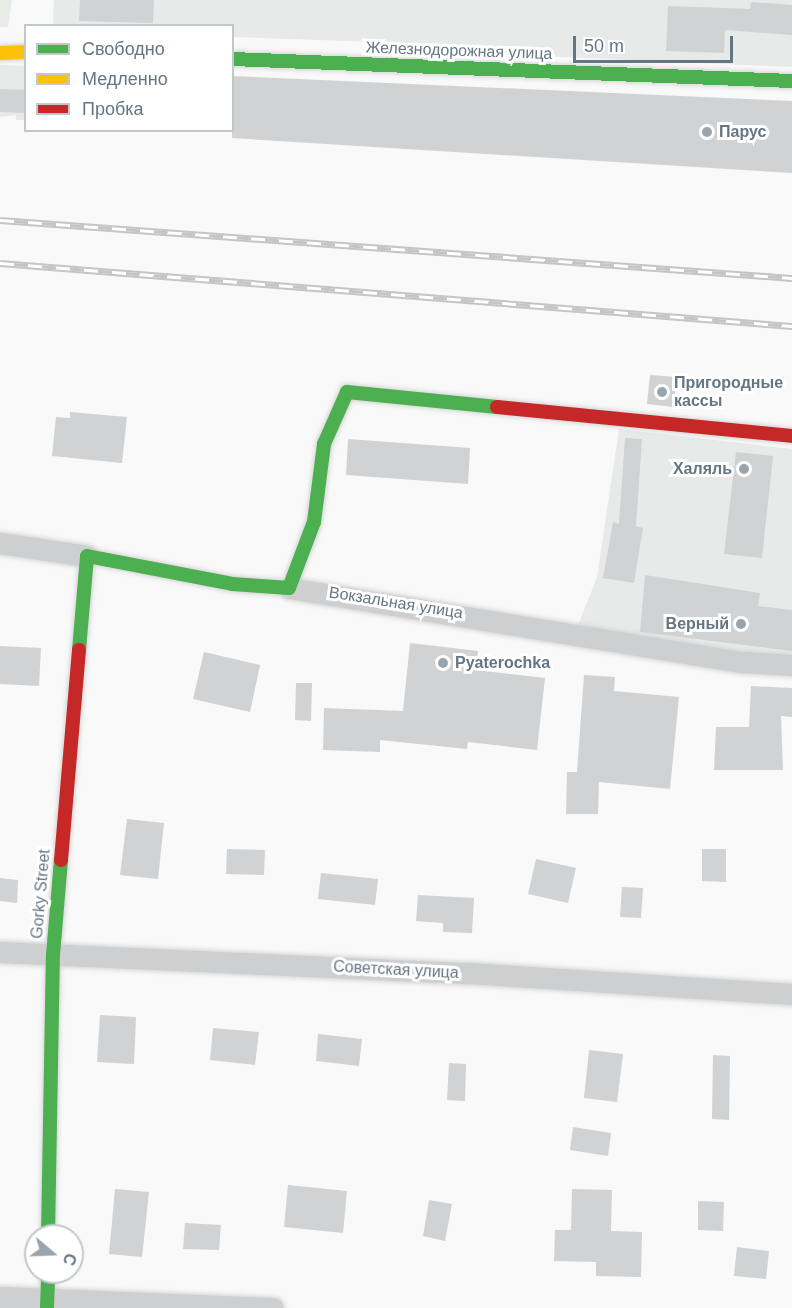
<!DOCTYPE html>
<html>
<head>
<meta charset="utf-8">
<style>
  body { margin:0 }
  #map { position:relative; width:792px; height:1308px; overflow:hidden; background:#f9f9f9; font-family:Arial,sans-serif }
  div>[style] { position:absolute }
  .built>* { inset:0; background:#e8e9e9 }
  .green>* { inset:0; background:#e8ebe6 }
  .building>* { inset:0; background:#d0d2d3 }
  .roads { filter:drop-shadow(0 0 2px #d5d6d7) drop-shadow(0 0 2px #d5d6d7) }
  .street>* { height:21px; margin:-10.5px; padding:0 10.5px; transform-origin:10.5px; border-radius:10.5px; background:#cecfd0 }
  .fast>* { height:14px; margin:-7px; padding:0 7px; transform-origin:7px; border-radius:7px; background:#4caf50 }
  .slow>* { height:14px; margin:-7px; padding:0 7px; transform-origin:7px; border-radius:7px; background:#ffc107 }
  .jam>* { height:14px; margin:-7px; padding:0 7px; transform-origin:7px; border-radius:7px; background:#c62828 }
  .rail>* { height:7px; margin-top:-3.5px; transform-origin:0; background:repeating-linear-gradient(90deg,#fff 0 14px,#c3c5c6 0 28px); box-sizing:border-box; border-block:2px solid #c3c5c6 }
  .dots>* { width:16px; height:16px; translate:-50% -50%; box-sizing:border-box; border:3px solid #fff; border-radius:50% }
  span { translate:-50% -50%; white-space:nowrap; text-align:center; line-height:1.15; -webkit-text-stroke:6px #fff; paint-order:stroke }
  .street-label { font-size:16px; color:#657683 }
  .poi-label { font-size:16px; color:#657683; font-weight:700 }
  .left { translate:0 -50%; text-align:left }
  .right { translate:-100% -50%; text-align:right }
  .legend { position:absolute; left:24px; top:24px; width:210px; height:108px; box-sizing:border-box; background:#fff; border:2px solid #c1c8cd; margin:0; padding:8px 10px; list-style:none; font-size:18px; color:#657683 }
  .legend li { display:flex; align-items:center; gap:12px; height:30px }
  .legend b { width:30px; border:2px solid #c1c8cd }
  .north { position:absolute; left:24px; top:1224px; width:60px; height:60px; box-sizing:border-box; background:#fff; border:2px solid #c1c8cd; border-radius:50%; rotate:109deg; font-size:16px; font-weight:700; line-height:24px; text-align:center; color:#657683 }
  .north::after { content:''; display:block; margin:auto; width:21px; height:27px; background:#99a4ac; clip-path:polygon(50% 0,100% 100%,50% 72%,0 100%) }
  .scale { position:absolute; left:573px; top:36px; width:160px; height:27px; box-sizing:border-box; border:3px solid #657683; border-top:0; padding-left:8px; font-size:18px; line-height:21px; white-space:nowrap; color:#657683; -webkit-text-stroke:4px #fff; paint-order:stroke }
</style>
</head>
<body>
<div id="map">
  <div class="built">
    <i style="clip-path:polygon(54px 0,792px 0,792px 67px,375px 49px,376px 42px,233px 37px,232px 26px,53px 26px)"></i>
    <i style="clip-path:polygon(0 65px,25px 66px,25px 120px,16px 120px,16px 115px,0 117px)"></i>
    <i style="clip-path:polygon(619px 429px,792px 449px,792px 659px,577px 628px,597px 577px)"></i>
  </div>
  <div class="green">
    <i style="clip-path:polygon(0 0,12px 0,8px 27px,0 27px)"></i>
  </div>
  <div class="building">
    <i style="clip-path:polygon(80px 0,154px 0,153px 23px,79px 21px)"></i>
    <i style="clip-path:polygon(751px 2px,792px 5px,792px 35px,725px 30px,724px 53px,666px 51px,668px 6px,750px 9px)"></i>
    <i style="clip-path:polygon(232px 76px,792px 101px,792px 173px,232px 138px)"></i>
    <i style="clip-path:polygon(0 89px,26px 90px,26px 113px,0 112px)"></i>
    <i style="clip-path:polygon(650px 375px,676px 377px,674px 407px,647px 404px)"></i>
    <i style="clip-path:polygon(70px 412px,127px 417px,122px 463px,52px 456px,56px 417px,70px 418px)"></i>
    <i style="clip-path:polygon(625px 438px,642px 439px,636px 526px,643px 528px,634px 583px,603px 578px,613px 522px,619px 524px)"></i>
    <i style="clip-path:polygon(348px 439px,470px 448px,468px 484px,346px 475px)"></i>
    <i style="clip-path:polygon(736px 452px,773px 456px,762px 558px,724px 554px)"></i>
    <i style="clip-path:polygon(645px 575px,760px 593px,758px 606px,792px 610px,792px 651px,640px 632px)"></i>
    <i style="clip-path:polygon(410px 643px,478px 651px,476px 670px,545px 678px,537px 750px,468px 742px,467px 749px,380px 740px,380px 752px,323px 750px,324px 708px,403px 711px)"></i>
    <i style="clip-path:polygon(0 646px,41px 648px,39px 686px,0 684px)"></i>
    <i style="clip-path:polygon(204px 652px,260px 665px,250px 712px,193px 699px)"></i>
    <i style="clip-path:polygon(584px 675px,615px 677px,614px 691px,679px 697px,670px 789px,599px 782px,598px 814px,566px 814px,567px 772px,577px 772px)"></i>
    <i style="clip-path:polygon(296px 683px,312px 683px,311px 721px,295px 720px)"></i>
    <i style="clip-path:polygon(751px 686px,792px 688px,792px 717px,781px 716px,783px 770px,714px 770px,716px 727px,749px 727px)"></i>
    <i style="clip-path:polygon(127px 819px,164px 823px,158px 879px,120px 875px)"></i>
    <i style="clip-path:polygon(227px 849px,265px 850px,264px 875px,226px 874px)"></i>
    <i style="clip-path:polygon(702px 849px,726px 849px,726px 882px,702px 881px)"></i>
    <i style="clip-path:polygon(536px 859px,576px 868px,568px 903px,528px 894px)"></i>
    <i style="clip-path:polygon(321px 873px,378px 879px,375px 905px,318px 899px)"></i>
    <i style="clip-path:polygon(0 878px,18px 880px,17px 903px,0 901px)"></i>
    <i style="clip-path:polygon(622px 887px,643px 888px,641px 918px,620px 917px)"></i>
    <i style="clip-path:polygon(418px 895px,474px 898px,472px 933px,443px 932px,443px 923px,416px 921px)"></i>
    <i style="clip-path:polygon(100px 1015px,136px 1017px,134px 1064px,97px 1062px)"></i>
    <i style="clip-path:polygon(213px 1028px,259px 1032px,255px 1065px,210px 1060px)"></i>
    <i style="clip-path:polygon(318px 1034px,362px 1039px,359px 1066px,316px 1061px)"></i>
    <i style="clip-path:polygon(589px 1050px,623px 1054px,617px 1102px,584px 1098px)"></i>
    <i style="clip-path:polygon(713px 1055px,730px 1056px,729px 1120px,712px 1119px)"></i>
    <i style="clip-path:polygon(449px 1063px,466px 1064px,465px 1101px,447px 1100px)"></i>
    <i style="clip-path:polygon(573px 1127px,611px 1133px,608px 1156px,570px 1150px)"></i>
    <i style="clip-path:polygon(288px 1185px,347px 1191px,343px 1233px,284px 1227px)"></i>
    <i style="clip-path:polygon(115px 1189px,149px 1192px,142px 1257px,109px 1254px)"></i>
    <i style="clip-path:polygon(572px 1189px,612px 1190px,611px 1231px,642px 1232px,641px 1277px,596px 1276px,596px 1262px,554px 1261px,555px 1230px,571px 1230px)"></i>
    <i style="clip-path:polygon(429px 1200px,452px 1204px,445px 1241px,423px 1236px)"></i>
    <i style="clip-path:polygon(698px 1201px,724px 1202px,723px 1231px,698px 1230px)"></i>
    <i style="clip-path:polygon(185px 1223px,221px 1225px,219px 1250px,183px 1249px)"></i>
    <i style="clip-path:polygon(737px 1247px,769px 1251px,766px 1279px,734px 1276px)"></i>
  </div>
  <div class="roads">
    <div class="street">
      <i style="left:0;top:543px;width:88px;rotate:8.5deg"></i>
      <i style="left:289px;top:588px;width:460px;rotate:9.3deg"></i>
      <i style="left:743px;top:662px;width:49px;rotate:3.5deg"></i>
      <i style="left:0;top:952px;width:468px;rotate:2.6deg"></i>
      <i style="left:468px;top:973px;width:325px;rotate:3.7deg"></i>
      <i style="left:0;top:1297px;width:273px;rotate:2.3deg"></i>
    </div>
    <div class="fast">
      <i style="left:232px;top:59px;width:560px;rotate:2.25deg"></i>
      <i style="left:79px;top:650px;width:94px;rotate:-85.1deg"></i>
      <i style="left:87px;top:556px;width:148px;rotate:10.9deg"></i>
      <i style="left:232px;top:584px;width:57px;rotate:4deg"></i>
      <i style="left:289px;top:588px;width:71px;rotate:-69.3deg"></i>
      <i style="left:314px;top:522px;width:79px;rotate:-82.7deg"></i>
      <i style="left:324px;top:444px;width:57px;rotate:-66.1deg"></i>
      <i style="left:347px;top:392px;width:151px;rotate:5.7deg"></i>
      <i style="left:48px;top:1236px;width:281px;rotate:-89deg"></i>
      <i style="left:53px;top:955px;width:95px;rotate:-85.2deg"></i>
      <i style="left:47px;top:1308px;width:36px;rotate:-88deg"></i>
    </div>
    <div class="slow">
      <i style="left:0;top:53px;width:26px;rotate:-2deg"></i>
    </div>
    <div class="jam">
      <i style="left:497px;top:407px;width:296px;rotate:5.6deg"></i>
      <i style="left:61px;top:860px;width:211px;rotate:-85.1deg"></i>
    </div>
  </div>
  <div class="rail">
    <i style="left:0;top:220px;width:794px;rotate:4.19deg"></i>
    <i style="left:0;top:263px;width:795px;rotate:4.55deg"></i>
  </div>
  <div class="dots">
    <i style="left:707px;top:132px;background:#99a4ac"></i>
    <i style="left:662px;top:392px;background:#99a4ac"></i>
    <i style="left:744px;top:469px;background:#99a4ac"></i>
    <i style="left:741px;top:624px;background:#99a4ac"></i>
    <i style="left:443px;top:663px;background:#99a4ac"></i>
  </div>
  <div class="street-label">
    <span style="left:459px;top:51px;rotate:2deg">Железнодорожная улица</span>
    <span style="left:396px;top:603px;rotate:9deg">Вокзальная улица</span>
    <span style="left:41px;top:894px;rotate:-85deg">Gorky Street</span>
    <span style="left:396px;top:970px;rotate:3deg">Советская улица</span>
  </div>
  <div class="poi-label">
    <span class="left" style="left:719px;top:132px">Парус</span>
    <span class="left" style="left:674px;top:392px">Пригородные<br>кассы</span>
    <span class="right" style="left:732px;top:469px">Халяль</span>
    <span class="right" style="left:729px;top:624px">Верный</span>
    <span class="left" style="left:455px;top:663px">Pyaterochka</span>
  </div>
  <ul class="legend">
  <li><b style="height:8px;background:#4caf50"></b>Свободно</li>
  <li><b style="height:8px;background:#ffc107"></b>Медленно</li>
  <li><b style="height:8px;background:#c62828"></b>Пробка</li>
  </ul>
  <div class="north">С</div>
  <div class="scale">50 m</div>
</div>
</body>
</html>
